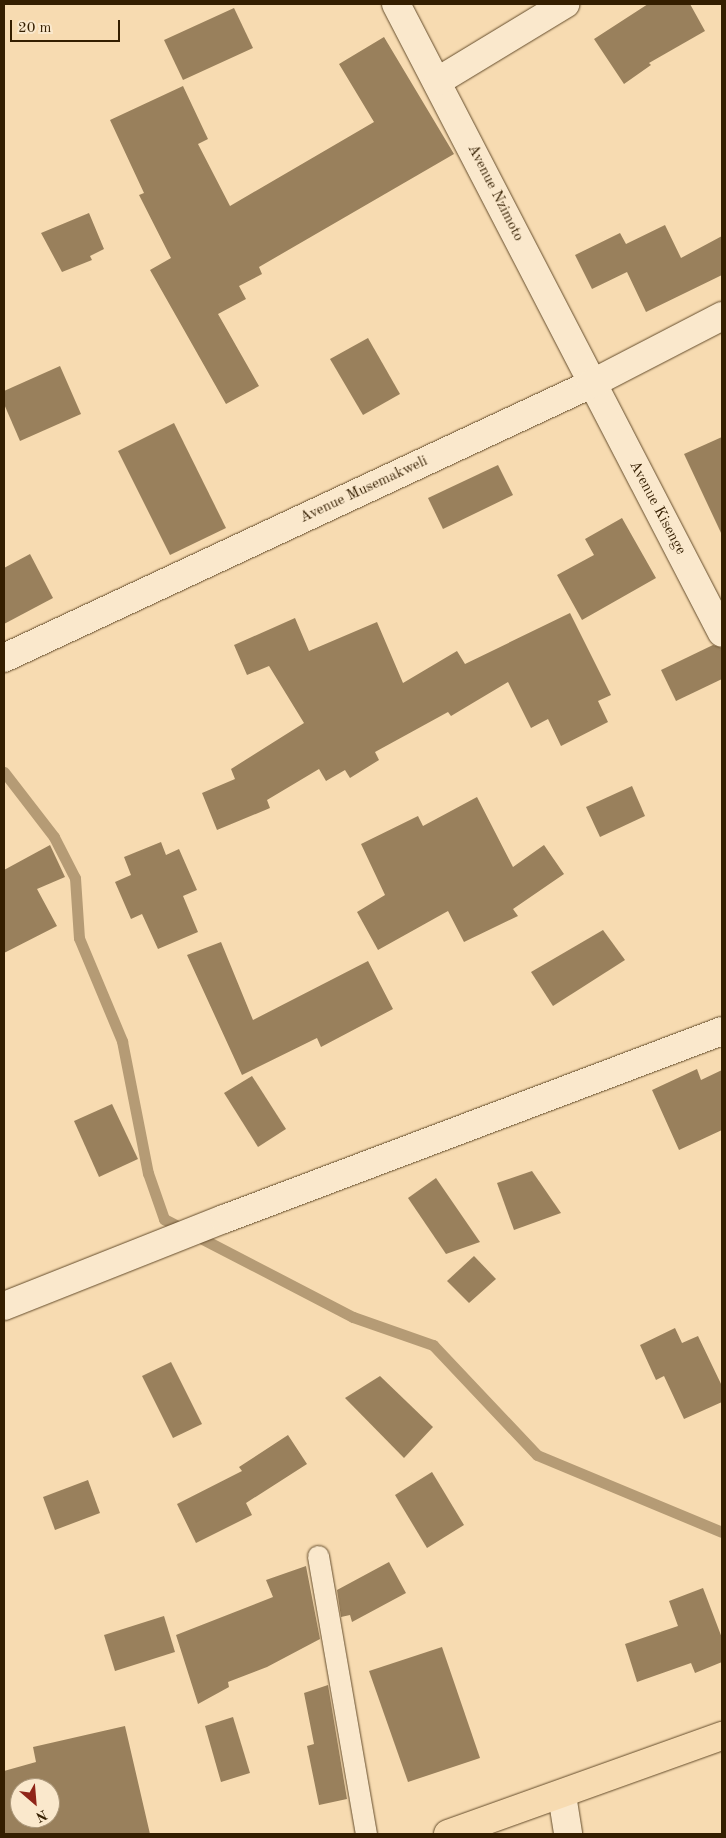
<!DOCTYPE html>
<html>
<head>
<meta charset="utf-8">
<style>
  body { margin:0 }
  #map { position:relative; width:726px; height:1838px; overflow:hidden; background:#f7dbb1; font-family:"Old Standard TT",serif }
  div>[style] { position:absolute }
  .stream>* { height:11px; margin:-5.5px; padding:0 5.5px; transform-origin:5.5px; border-radius:5.5px; background:#b59b75 }
  .building>* { inset:0; background:#99805c }
  .roads { filter:drop-shadow(0 0 1px #654d2c) drop-shadow(0 0 1px #654d2c) }
  .lane>* { height:21px; margin:-10.5px; padding:0 10.5px; transform-origin:10.5px; border-radius:10.5px; background:#fae8cc }
  .street>* { height:28px; margin:-14px; padding:0 14px; transform-origin:14px; border-radius:14px; background:#fae8cc }
  .primary>* { height:28px; margin:-14px; padding:0 14px; transform-origin:14px; border-radius:14px; background:#f7dbb1 }
  span { translate:-50% -50%; white-space:nowrap; text-align:center; line-height:1.15; -webkit-text-stroke:4.5px #fae8cc; paint-order:stroke }
  .street-label { font-size:15px; color:#341e00 }
  .frame { position:absolute; inset:0; border:5px solid #341e00; pointer-events:none }
  .north { position:absolute; left:10px; top:1778px; width:50px; height:50px; box-sizing:border-box; background:#fae8cc; border:1px solid #ab977a; border-radius:50%; rotate:153deg; font-size:14px; font-weight:700; line-height:20px; text-align:center; color:#341e00 }
  .north::after { content:''; display:block; margin:auto; width:18px; height:22px; background:#8f2418; clip-path:polygon(50% 0,100% 100%,50% 72%,0 100%) }
  .scale { position:absolute; left:10px; top:20px; width:110px; height:22px; box-sizing:border-box; border:2px solid #341e00; border-top:0; padding-left:6px; font-size:15px; line-height:18px; white-space:nowrap; color:#341e00; -webkit-text-stroke:4px #fae8cc; paint-order:stroke }
</style>
</head>
<body>
<div id="map">
  <div class="stream">
    <i style="left:4px;top:772px;width:82px;rotate:52.4deg"></i>
    <i style="left:54px;top:837px;width:46px;rotate:62.9deg"></i>
    <i style="left:75px;top:878px;width:60px;rotate:86.2deg"></i>
    <i style="left:79px;top:938px;width:112px;rotate:67.3deg"></i>
    <i style="left:122px;top:1041px;width:135px;rotate:78.9deg"></i>
    <i style="left:148px;top:1173px;width:49px;rotate:70.8deg"></i>
    <i style="left:164px;top:1219px;width:213px;rotate:27.4deg"></i>
    <i style="left:353px;top:1317px;width:85px;rotate:19.3deg"></i>
    <i style="left:433px;top:1345px;width:151px;rotate:46.6deg"></i>
    <i style="left:537px;top:1455px;width:200px;rotate:22.6deg"></i>
  </div>
  <div class="building">
    <i style="clip-path:polygon(648px 4px,690px 4px,705px 31px,649px 63px,651px 65px,624px 84px,594px 39px)"></i>
    <i style="clip-path:polygon(234px 8px,253px 48px,183px 80px,164px 40px)"></i>
    <i style="clip-path:polygon(384px 37px,454px 154px,259px 267px,262px 274px,239px 286px,246px 299px,218px 314px,259px 386px,226px 404px,150px 270px,171px 258px,139px 195px,144px 193px,110px 120px,183px 86px,208px 139px,198px 144px,230px 206px,374px 122px,339px 64px)"></i>
    <i style="clip-path:polygon(89px 213px,104px 249px,90px 256px,92px 260px,62px 272px,41px 233px)"></i>
    <i style="clip-path:polygon(665px 225px,681px 258px,722px 236px,722px 275px,646px 312px,627px 272px,592px 289px,575px 255px,620px 233px,626px 244px)"></i>
    <i style="clip-path:polygon(368px 338px,400px 394px,363px 415px,330px 359px)"></i>
    <i style="clip-path:polygon(60px 366px,81px 414px,20px 441px,4px 404px,4px 391px)"></i>
    <i style="clip-path:polygon(174px 423px,226px 528px,170px 555px,118px 451px)"></i>
    <i style="clip-path:polygon(722px 437px,722px 535px,684px 454px)"></i>
    <i style="clip-path:polygon(498px 465px,513px 495px,443px 529px,428px 498px)"></i>
    <i style="clip-path:polygon(622px 518px,656px 578px,582px 620px,557px 575px,594px 555px,585px 539px)"></i>
    <i style="clip-path:polygon(30px 554px,53px 598px,4px 624px,4px 568px)"></i>
    <i style="clip-path:polygon(570px 613px,611px 695px,598px 701px,608px 722px,561px 746px,548px 719px,531px 728px,508px 682px,451px 716px,448px 712px,375px 752px,379px 760px,350px 778px,345px 770px,326px 781px,319px 769px,267px 800px,270px 808px,217px 830px,202px 793px,235px 779px,231px 769px,304px 723px,269px 666px,247px 675px,234px 645px,295px 618px,309px 651px,377px 622px,403px 683px,457px 651px,465px 664px)"></i>
    <i style="clip-path:polygon(713px 645px,722px 648px,722px 679px,676px 701px,661px 670px)"></i>
    <i style="clip-path:polygon(632px 786px,645px 816px,600px 837px,586px 807px)"></i>
    <i style="clip-path:polygon(477px 797px,513px 867px,544px 845px,564px 874px,513px 909px,518px 916px,464px 942px,448px 911px,378px 950px,357px 912px,385px 895px,361px 844px,418px 816px,423px 826px)"></i>
    <i style="clip-path:polygon(161px 842px,166px 855px,179px 849px,197px 890px,183px 896px,198px 932px,158px 949px,142px 914px,131px 919px,115px 882px,131px 875px,124px 857px)"></i>
    <i style="clip-path:polygon(50px 845px,65px 877px,37px 889px,57px 926px,4px 953px,4px 870px)"></i>
    <i style="clip-path:polygon(603px 930px,625px 960px,553px 1006px,531px 972px)"></i>
    <i style="clip-path:polygon(221px 942px,253px 1020px,368px 961px,393px 1009px,321px 1047px,317px 1038px,242px 1075px,187px 955px)"></i>
    <i style="clip-path:polygon(697px 1069px,701px 1080px,722px 1070px,722px 1130px,679px 1150px,652px 1090px)"></i>
    <i style="clip-path:polygon(252px 1076px,286px 1129px,258px 1147px,224px 1093px)"></i>
    <i style="clip-path:polygon(112px 1104px,138px 1159px,99px 1177px,74px 1121px)"></i>
    <i style="clip-path:polygon(532px 1171px,561px 1213px,514px 1230px,497px 1183px)"></i>
    <i style="clip-path:polygon(436px 1178px,480px 1242px,446px 1254px,408px 1198px)"></i>
    <i style="clip-path:polygon(474px 1256px,496px 1279px,469px 1303px,447px 1281px)"></i>
    <i style="clip-path:polygon(675px 1328px,682px 1343px,698px 1336px,722px 1386px,722px 1402px,684px 1419px,664px 1376px,656px 1380px,640px 1345px)"></i>
    <i style="clip-path:polygon(171px 1362px,202px 1424px,173px 1438px,142px 1376px)"></i>
    <i style="clip-path:polygon(380px 1376px,433px 1427px,404px 1458px,345px 1398px)"></i>
    <i style="clip-path:polygon(288px 1435px,307px 1464px,246px 1503px,252px 1515px,196px 1543px,177px 1504px,242px 1471px,239px 1467px)"></i>
    <i style="clip-path:polygon(432px 1472px,464px 1525px,427px 1548px,395px 1495px)"></i>
    <i style="clip-path:polygon(88px 1480px,100px 1513px,55px 1530px,43px 1497px)"></i>
    <i style="clip-path:polygon(389px 1562px,406px 1593px,352px 1622px,350px 1615px,341px 1617px,337px 1590px)"></i>
    <i style="clip-path:polygon(306px 1566px,320px 1639px,267px 1667px,228px 1682px,229px 1687px,198px 1704px,176px 1635px,273px 1597px,266px 1580px)"></i>
    <i style="clip-path:polygon(703px 1588px,722px 1638px,722px 1662px,695px 1673px,691px 1663px,637px 1682px,625px 1644px,678px 1626px,669px 1601px)"></i>
    <i style="clip-path:polygon(164px 1616px,175px 1652px,115px 1671px,104px 1635px)"></i>
    <i style="clip-path:polygon(442px 1647px,480px 1758px,408px 1782px,369px 1671px)"></i>
    <i style="clip-path:polygon(328px 1685px,347px 1799px,319px 1805px,307px 1746px,314px 1744px,304px 1693px)"></i>
    <i style="clip-path:polygon(233px 1717px,250px 1773px,221px 1782px,205px 1726px)"></i>
    <i style="clip-path:polygon(evenodd,125px 1726px,150px 1834px,4px 1834px,4px 1771px,36px 1762px,33px 1747px,125px 1726px,20px 1788px,50px 1788px,50px 1818px,20px 1818px,20px 1788px)"></i>
  </div>
  <div class="roads">
    <div class="lane">
      <i style="left:318px;top:1556px;width:282px;rotate:80.2deg"></i>
    </div>
    <div class="street">
      <i style="left:396px;top:4px;width:708px;rotate:62.6deg"></i>
      <i style="left:438px;top:81px;width:149px;rotate:-31.2deg"></i>
      <i style="left:4px;top:658px;width:648px;rotate:-25.02deg"></i>
      <i style="left:591px;top:384px;width:148px;rotate:-27.4deg"></i>
      <i style="left:4px;top:1306px;width:237px;rotate:-21.6deg"></i>
      <i style="left:224px;top:1219px;width:532px;rotate:-20.68deg"></i>
      <i style="left:562px;top:1795px;width:39px;rotate:81deg"></i>
    </div>
    <div class="primary">
      <i style="left:448px;top:1834px;width:291px;rotate:-19.7deg"></i>
    </div>
  </div>
  <div class="street-label">
    <span style="left:495px;top:193px;rotate:63deg">Avenue Nzimoto</span>
    <span style="left:364px;top:490px;rotate:-25deg">Avenue Musemakweli</span>
    <span style="left:657px;top:508px;rotate:62deg">Avenue Kisenge</span>
  </div>
  <div class="frame"></div>
  <div class="north">N</div>
  <div class="scale">20 m</div>
</div>
</body>
</html>
